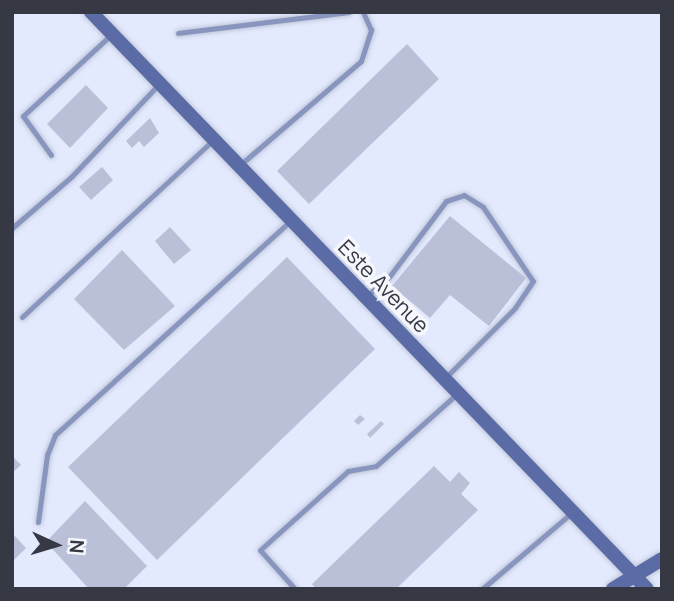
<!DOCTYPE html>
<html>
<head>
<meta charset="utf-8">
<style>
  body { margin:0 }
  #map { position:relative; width:674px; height:601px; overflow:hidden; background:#e3eafe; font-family:Manrope,sans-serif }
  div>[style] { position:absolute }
  .building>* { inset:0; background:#b9c0d8 }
  .roads { filter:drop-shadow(0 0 2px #c0c7d9) drop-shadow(0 0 2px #c0c7d9) }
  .lane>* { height:5px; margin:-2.5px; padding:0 2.5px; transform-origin:2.5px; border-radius:2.5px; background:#8895be }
  .secondary>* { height:14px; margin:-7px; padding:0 7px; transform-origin:7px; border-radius:7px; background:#5b6ba6 }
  span { translate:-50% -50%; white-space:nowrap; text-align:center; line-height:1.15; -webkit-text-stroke:7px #f5f7fc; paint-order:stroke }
  .street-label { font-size:21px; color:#363943 }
  .frame { position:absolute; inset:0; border:14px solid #363943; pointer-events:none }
  .north { position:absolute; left:21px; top:510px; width:70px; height:70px; -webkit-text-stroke:5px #f5f7fc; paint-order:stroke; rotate:94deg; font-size:19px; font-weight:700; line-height:28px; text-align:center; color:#363943 }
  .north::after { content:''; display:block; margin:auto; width:24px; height:32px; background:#363943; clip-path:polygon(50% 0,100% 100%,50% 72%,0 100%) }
</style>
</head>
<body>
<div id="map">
  <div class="building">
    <i style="clip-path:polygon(407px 44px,439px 79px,309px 204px,277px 171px)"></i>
    <i style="clip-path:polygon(86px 85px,108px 108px,70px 148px,47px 124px)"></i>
    <i style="clip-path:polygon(150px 118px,159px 133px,144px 147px,139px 141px,132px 148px,126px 141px)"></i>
    <i style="clip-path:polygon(102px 167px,113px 180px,91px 200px,79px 187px)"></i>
    <i style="clip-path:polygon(450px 216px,526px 278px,489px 326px,450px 295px,430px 318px,392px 286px)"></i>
    <i style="clip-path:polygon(170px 227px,191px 250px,174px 264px,155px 241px)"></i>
    <i style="clip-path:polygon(122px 250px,175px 306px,124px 350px,74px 299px)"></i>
    <i style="clip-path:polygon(287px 257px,375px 349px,157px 560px,68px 467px)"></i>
    <i style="clip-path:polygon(360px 415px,365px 419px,358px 425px,354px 421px)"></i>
    <i style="clip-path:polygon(381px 421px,384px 424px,370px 438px,367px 434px)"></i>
    <i style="clip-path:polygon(12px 456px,21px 465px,12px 473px)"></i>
    <i style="clip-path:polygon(434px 466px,450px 482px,459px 472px,470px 483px,461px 494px,478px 510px,396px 589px,316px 589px,312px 584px)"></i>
    <i style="clip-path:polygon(85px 501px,147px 566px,124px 589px,89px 589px,46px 542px)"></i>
    <i style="clip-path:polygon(12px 533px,26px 548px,12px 562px)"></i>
  </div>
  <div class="roads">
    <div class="lane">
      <i style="left:178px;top:33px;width:172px;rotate:-7deg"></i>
      <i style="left:51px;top:155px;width:48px;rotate:-125.7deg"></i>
      <i style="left:23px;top:116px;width:121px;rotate:-42.7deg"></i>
      <i style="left:241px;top:164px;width:158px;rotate:-40.6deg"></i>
      <i style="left:361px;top:61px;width:33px;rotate:-72deg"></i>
      <i style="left:371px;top:30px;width:20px;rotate:-114deg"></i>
      <i style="left:12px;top:228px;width:79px;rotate:-40.9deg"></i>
      <i style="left:72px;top:176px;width:128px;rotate:-46.6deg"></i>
      <i style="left:368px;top:295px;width:28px;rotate:-41deg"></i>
      <i style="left:389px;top:277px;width:95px;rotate:-53.1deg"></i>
      <i style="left:446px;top:201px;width:19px;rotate:-18deg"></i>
      <i style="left:464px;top:195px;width:22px;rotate:32deg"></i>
      <i style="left:483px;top:207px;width:89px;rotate:56deg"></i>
      <i style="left:533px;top:281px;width:32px;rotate:124deg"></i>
      <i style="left:515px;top:308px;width:100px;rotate:135deg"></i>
      <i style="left:22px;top:317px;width:262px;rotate:-42.8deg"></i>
      <i style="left:38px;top:522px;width:68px;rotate:-82.3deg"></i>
      <i style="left:47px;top:455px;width:22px;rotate:-68deg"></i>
      <i style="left:55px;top:435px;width:319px;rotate:-42.3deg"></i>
      <i style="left:295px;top:589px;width:52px;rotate:-131.9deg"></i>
      <i style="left:260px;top:550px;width:118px;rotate:-41.9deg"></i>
      <i style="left:348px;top:471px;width:28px;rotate:-10deg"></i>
      <i style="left:376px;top:466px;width:110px;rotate:-41.7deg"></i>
      <i style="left:482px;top:589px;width:116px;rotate:-40.4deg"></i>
    </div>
    <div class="secondary">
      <i style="left:91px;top:12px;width:801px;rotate:46.06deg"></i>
      <i style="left:613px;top:589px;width:57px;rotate:-31.5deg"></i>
    </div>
  </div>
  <div class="street-label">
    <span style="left:384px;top:286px;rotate:46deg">Este Avenue</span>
  </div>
  <div class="frame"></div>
  <div class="north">N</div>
</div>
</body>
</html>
